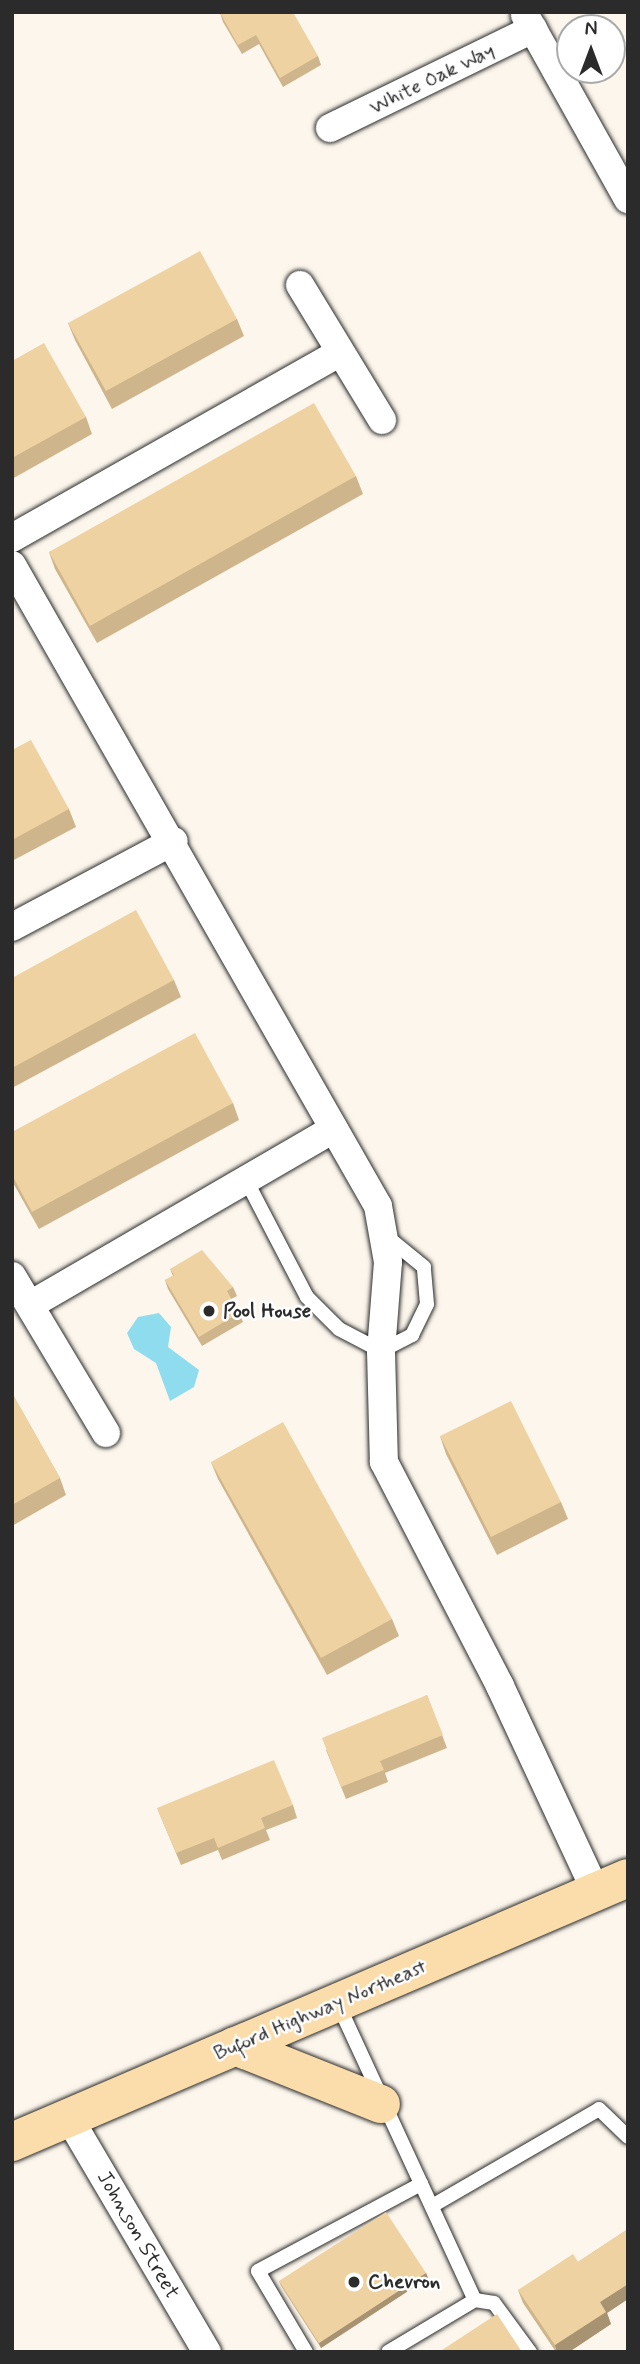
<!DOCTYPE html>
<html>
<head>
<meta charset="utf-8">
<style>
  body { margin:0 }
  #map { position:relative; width:640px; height:2364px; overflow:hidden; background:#fcf6ec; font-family:Mynerve,sans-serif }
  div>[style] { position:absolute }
  .water>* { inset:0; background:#8edced }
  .roads { filter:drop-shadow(0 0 2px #2b2b2b) drop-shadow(0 0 2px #2b2b2b) }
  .lane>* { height:14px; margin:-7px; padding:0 7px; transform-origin:7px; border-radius:7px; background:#fff }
  .street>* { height:28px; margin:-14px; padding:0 14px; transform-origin:14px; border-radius:14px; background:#fff }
  .primary>* { height:38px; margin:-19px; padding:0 19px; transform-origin:19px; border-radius:19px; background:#fbddab }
  .wall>* { inset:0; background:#ceb58b }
  .shaded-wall>* { inset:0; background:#a79371 }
  .building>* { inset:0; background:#efd2a2 }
  .dots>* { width:19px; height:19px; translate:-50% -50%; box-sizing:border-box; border:4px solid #fff; border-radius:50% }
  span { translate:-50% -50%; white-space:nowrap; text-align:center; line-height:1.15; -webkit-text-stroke:5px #fff; paint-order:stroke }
  .street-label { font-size:21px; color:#2b2b2b }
  .poi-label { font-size:21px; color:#2b2b2b; font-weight:700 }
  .left { translate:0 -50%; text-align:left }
  .frame { position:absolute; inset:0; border:14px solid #2b2b2b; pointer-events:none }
  .north { position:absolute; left:556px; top:14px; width:70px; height:70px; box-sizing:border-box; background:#fff; border:2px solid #aaa; border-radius:50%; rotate:0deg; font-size:19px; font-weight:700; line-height:28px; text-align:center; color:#2b2b2b }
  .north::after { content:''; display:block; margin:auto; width:24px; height:32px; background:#2b2b2b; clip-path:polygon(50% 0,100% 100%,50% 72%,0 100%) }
</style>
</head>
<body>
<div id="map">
  <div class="water">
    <i style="clip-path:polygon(159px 1313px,171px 1327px,168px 1347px,199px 1370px,194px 1387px,170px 1401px,156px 1363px,134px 1349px,127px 1333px,138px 1317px)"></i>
  </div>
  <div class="roads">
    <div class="lane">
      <i style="left:246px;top:1180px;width:132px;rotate:62.5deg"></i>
      <i style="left:307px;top:1297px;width:45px;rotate:45deg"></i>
      <i style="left:339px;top:1329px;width:47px;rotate:27.6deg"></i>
      <i style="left:381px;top:1351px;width:35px;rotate:-27deg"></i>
      <i style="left:412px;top:1335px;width:34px;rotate:-64deg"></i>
      <i style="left:427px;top:1304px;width:37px;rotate:-95deg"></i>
      <i style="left:424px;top:1267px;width:49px;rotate:-140.8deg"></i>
      <i style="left:338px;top:2004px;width:326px;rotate:65.2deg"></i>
      <i style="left:475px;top:2300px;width:101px;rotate:149.1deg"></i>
      <i style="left:432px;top:2206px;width:193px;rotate:-30.1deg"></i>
      <i style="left:599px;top:2109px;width:40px;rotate:44deg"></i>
      <i style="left:475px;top:2300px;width:19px;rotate:9deg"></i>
      <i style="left:494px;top:2303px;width:61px;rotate:53.7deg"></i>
      <i style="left:306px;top:2352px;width:94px;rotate:-120.7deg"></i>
      <i style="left:258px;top:2271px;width:185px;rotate:-28.1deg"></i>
    </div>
    <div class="street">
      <i style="left:525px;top:15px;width:211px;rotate:60.8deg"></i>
      <i style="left:330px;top:128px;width:226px;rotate:-26deg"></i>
      <i style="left:300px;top:285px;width:158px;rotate:58.7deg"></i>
      <i style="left:12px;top:538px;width:376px;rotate:-29.5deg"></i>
      <i style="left:12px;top:565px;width:738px;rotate:60.27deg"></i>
      <i style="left:378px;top:1206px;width:57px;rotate:79.9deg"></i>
      <i style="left:388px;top:1262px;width:89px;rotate:94.5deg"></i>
      <i style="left:381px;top:1351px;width:111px;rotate:88.5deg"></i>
      <i style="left:384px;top:1462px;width:252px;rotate:62.6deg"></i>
      <i style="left:500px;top:1686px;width:227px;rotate:65deg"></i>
      <i style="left:12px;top:927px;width:183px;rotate:-28deg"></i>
      <i style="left:12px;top:1276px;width:183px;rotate:59.1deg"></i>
      <i style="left:30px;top:1305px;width:351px;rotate:-30.1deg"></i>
      <i style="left:69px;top:2118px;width:272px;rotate:59.5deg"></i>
    </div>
    <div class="primary">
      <i style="left:235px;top:2046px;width:157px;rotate:21.7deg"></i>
      <i style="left:12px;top:2142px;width:670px;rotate:-23.2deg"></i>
    </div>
  </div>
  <div class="wall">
    <i style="clip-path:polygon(220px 13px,318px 56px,321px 65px,283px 87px,259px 44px,242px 54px,223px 22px)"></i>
    <i style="clip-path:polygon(237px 319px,244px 336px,112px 409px,75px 340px,68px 323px)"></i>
    <i style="clip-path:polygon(12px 361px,86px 417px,92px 434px,12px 479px)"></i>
    <i style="clip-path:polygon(356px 476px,363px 494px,97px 643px,55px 569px,49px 552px)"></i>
    <i style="clip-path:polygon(12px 750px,69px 809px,76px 827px,12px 861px)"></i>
    <i style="clip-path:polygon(12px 978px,174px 980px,181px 997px,12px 1088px)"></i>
    <i style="clip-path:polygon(233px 1103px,239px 1120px,39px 1229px,12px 1181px,12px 1132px)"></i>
    <i style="clip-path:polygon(170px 1269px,233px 1287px,237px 1296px,231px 1299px,239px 1313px,243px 1322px,202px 1346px,168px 1289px,165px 1280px,173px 1276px)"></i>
    <i style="clip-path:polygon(12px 1393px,60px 1478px,66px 1495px,12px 1526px)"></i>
    <i style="clip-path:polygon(440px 1436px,561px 1502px,568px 1519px,497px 1555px,446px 1454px)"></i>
    <i style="clip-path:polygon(211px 1462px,392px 1619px,399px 1636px,327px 1675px,218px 1479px)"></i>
    <i style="clip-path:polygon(427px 1695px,447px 1748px,385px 1773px,388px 1782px,346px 1799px,326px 1750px)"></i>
    <i style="clip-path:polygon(293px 1805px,297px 1818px,266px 1830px,270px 1840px,222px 1860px,218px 1850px,181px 1865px,157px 1808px)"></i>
    <i style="clip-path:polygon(628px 2229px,628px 2299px,607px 2313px,611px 2324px,569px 2352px,556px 2352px,523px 2303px,518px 2290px,578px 2262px)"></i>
    <i style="clip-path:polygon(426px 2273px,428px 2278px,321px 2348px,281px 2286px,279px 2281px)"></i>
  </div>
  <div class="shaded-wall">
    <i style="clip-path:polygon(426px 2273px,428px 2278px,321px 2348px,319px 2343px)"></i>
    <i style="clip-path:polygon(628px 2284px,628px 2299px,607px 2313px,611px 2324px,569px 2352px,557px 2352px,555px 2345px,600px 2302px)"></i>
  </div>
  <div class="building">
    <i style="clip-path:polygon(222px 12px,293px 12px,318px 56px,280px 78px,256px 35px,238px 45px,220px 13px)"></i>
    <i style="clip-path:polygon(200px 251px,237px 319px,106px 391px,68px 323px)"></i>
    <i style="clip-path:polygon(44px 343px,86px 417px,12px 458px,12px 361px)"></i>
    <i style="clip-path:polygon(314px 403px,356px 476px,90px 626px,49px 552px)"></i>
    <i style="clip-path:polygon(31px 740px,69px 809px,12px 840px,12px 750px)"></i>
    <i style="clip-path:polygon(136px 910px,174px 980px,12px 1068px,12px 978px)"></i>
    <i style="clip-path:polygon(195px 1033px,233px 1103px,32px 1212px,12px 1175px,12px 1132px)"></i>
    <i style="clip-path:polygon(202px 1250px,233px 1287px,227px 1291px,239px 1313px,199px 1337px,165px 1280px,174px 1275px,170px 1269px)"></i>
    <i style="clip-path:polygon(12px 1393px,60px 1478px,12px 1505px)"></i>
    <i style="clip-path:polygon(511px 1401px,561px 1502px,491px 1537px,440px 1436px)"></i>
    <i style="clip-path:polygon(283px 1422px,392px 1619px,321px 1658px,211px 1462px)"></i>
    <i style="clip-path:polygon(427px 1695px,443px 1735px,380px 1761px,384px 1770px,341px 1787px,322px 1738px)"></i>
    <i style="clip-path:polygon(274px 1760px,293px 1805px,261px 1818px,265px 1828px,218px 1848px,214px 1838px,176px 1853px,157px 1808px)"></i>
    <i style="clip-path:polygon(386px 2212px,426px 2273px,319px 2343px,279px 2281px)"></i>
    <i style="clip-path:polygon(628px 2229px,628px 2284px,600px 2302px,606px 2312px,555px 2345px,518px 2290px,573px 2254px,578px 2262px)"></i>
    <i style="clip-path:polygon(497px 2314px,522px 2352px,439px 2352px)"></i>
  </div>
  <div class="dots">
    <i style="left:209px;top:1311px;background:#2b2b2b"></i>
    <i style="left:354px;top:2282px;background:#2b2b2b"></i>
  </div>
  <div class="street-label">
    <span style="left:432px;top:79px;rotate:-26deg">White Oak Way</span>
    <span style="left:320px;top:2010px;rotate:-23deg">Buford Highway Northeast</span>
    <span style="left:138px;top:2235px;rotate:60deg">Johnson Street</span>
  </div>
  <div class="poi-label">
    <span class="left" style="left:223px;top:1311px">Pool House</span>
    <span class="left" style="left:368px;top:2282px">Chevron</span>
  </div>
  <div class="frame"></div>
  <div class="north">N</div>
</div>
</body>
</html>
